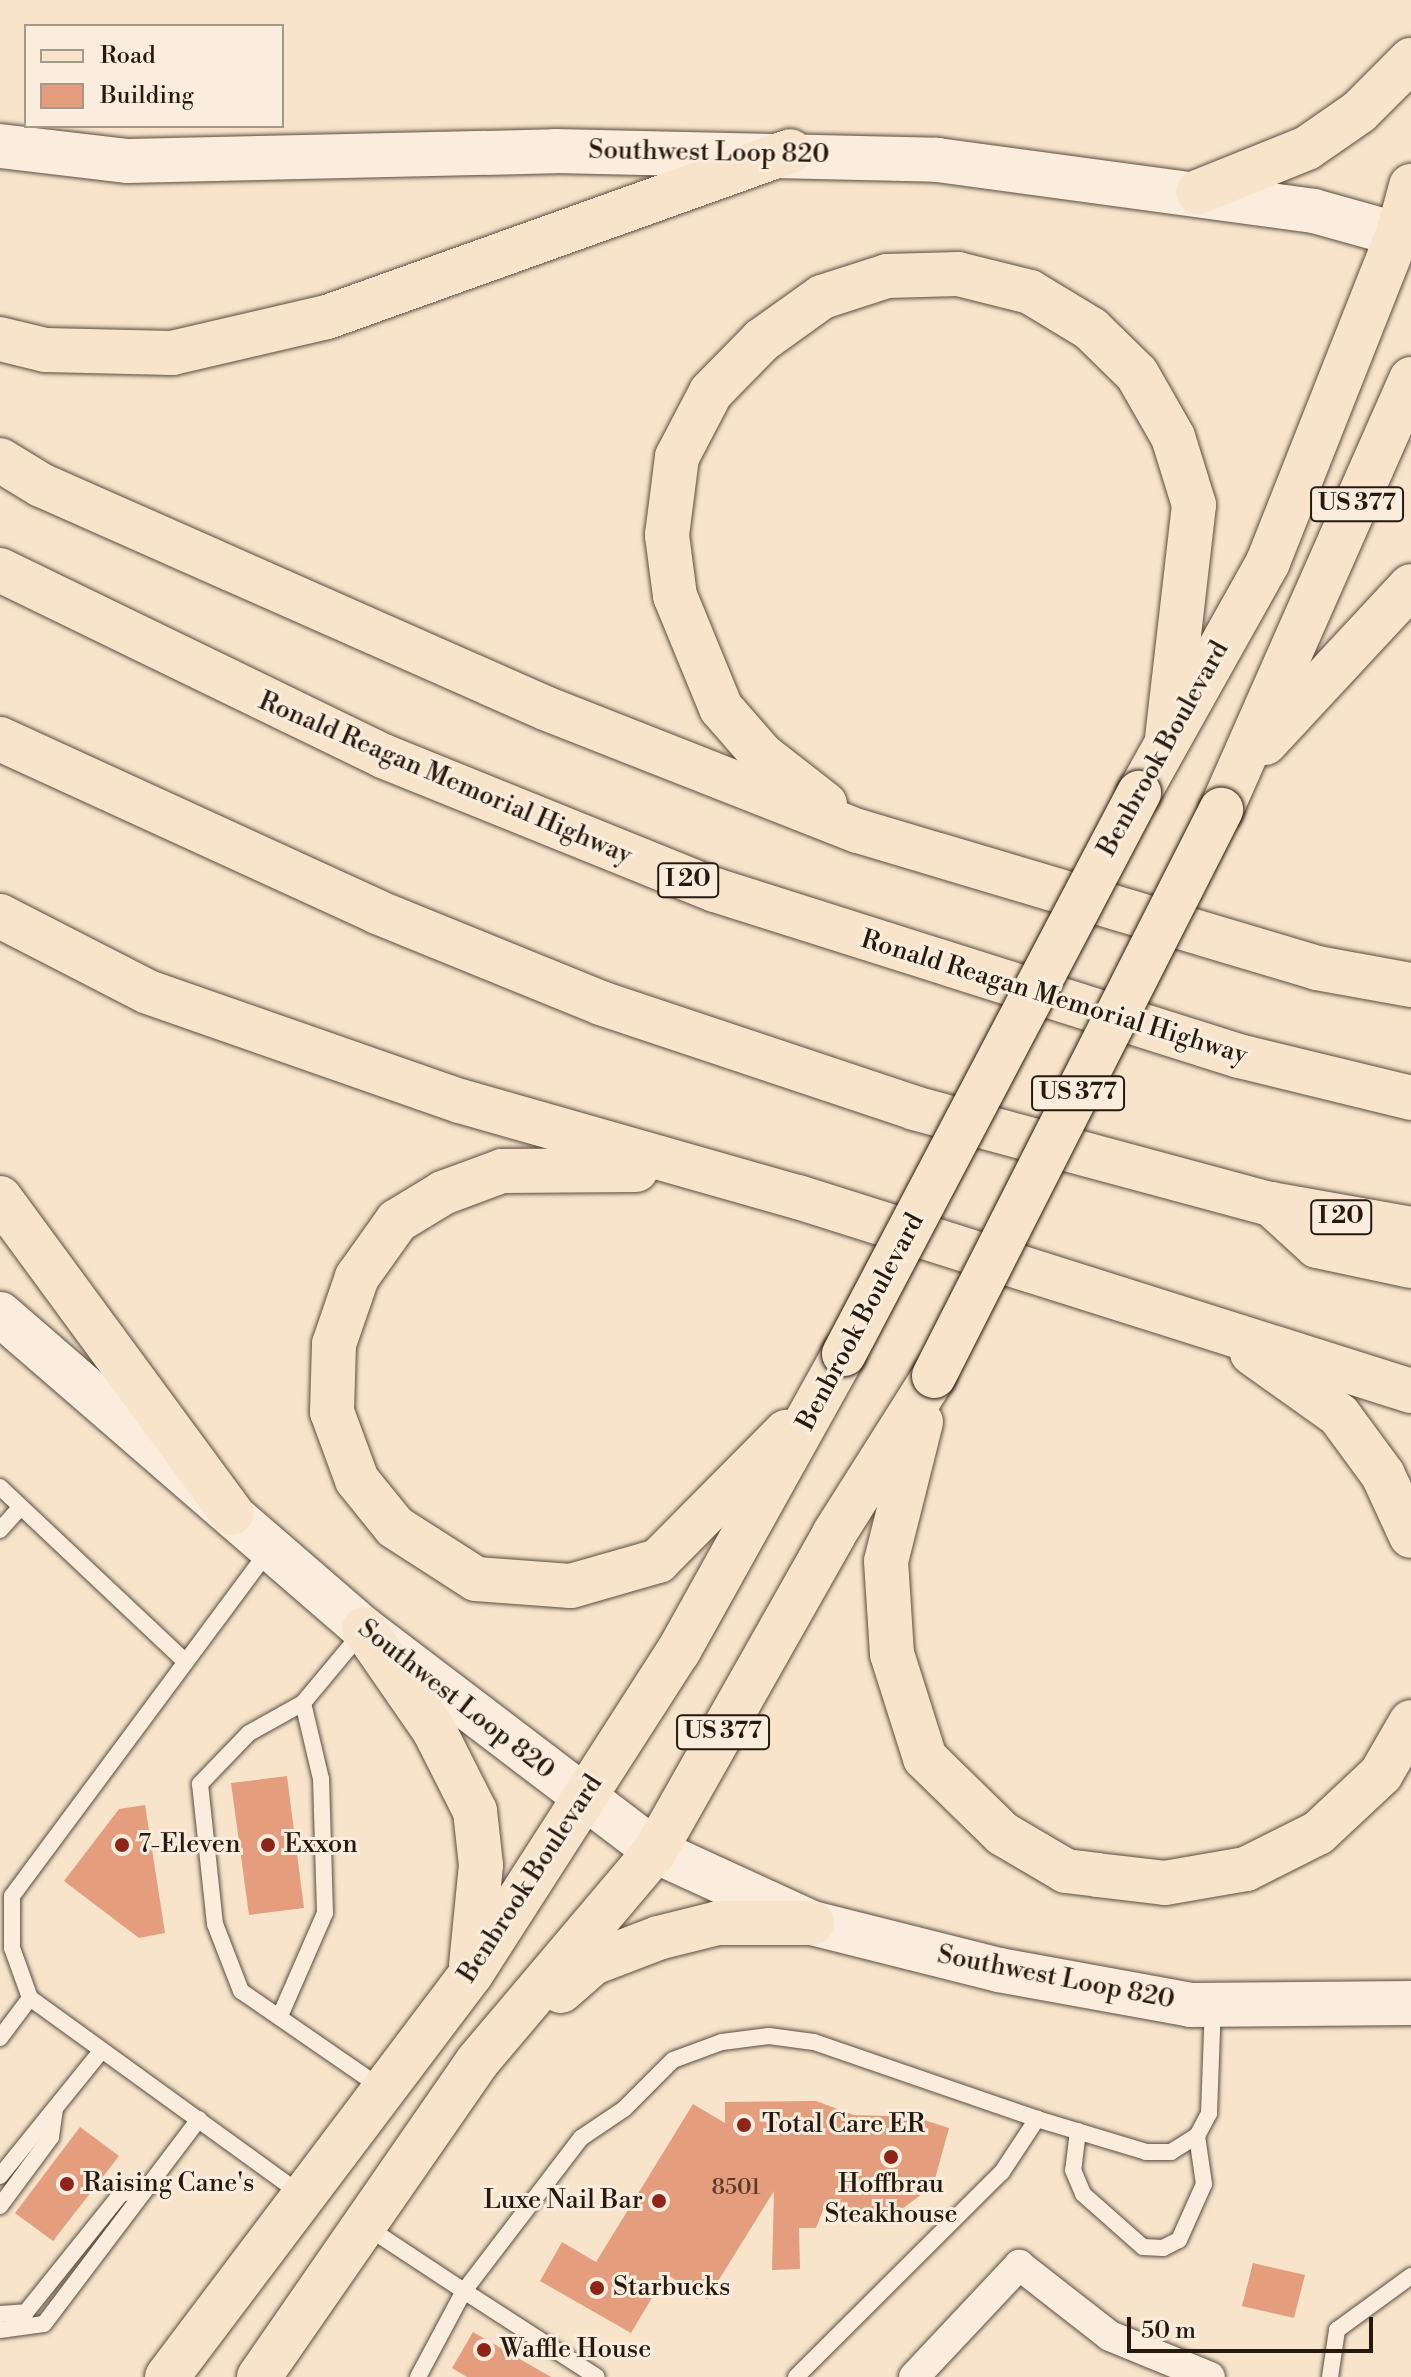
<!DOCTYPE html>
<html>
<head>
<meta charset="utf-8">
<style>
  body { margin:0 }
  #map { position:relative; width:1411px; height:2377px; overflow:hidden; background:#f7e4cb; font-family:"Libre Bodoni",serif }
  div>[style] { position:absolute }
  .building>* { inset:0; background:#e49d7d }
  .roads { filter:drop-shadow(0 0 2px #5a4c3f) drop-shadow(0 0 2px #5a4c3f) }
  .lane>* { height:16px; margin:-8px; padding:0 8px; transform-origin:8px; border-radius:8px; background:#faeddd }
  .street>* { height:30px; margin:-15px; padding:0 15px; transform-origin:15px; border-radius:15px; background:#faeddd }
  .secondary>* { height:44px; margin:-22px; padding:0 22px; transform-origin:22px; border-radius:22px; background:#faeddd }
  .primary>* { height:44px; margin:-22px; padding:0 22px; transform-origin:22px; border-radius:22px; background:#f7e4cb }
  .highway>* { height:44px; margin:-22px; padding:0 22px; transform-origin:22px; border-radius:22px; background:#f7e4cb }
  .bridges { filter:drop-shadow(0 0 2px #261a10) drop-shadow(0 0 2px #261a10) }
  .highway-bridge>* { height:44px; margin:-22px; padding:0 22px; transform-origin:22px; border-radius:22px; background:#f7e4cb }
  .dots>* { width:22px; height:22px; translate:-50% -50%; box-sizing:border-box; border:4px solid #faeddd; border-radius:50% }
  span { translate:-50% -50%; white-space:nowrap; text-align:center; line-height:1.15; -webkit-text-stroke:6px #faeddd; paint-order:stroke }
  .number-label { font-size:22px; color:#563b2b }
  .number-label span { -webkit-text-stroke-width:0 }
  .shield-label span { padding:2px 6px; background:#faeddd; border:2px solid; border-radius:6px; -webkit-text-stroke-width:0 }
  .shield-label { font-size:24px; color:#261a10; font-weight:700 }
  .street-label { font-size:26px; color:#261a10 }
  .poi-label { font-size:26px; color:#261a10 }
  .left { translate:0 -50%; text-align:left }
  .right { translate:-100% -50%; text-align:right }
  .legend { position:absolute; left:24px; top:24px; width:260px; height:104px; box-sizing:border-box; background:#faeddd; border:2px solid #a5998b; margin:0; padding:10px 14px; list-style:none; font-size:24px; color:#261a10 }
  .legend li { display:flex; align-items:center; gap:16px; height:40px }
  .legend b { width:40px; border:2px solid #a5998b }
  .scale { position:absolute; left:1127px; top:2317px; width:246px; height:36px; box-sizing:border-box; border:4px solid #261a10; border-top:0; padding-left:10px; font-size:24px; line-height:28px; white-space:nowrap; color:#261a10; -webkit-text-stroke:6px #faeddd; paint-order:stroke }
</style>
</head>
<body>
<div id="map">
  <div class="building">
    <i style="clip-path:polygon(287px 1776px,304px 1908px,249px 1915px,231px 1783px)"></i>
    <i style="clip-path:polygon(145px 1805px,165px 1933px,139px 1938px,64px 1881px,119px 1809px)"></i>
    <i style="clip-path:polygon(816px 2101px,854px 2115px,889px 2116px,893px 2110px,949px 2128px,933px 2186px,880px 2225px,823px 2210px,816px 2228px,799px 2228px,800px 2269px,772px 2270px,774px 2191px,707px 2299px,666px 2274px,631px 2333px,540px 2281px,562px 2242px,596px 2262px,693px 2104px,725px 2123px,725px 2102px)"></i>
    <i style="clip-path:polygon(80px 2127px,119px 2156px,53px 2241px,15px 2213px)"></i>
    <i style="clip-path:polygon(1253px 2263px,1305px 2275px,1294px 2318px,1242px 2306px)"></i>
    <i style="clip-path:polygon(473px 2332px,551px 2377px,467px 2377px,452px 2368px)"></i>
  </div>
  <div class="roads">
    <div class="lane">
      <i style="left:0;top:1487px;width:255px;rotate:43.3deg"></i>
      <i style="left:0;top:1530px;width:31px;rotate:-48deg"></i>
      <i style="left:363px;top:1631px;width:94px;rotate:129.8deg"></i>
      <i style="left:303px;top:1703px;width:62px;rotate:150.9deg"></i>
      <i style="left:249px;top:1733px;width:71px;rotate:133.9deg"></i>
      <i style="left:200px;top:1784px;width:141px;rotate:83.9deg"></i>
      <i style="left:215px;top:1924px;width:72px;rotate:68.8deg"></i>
      <i style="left:241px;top:1991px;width:173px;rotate:34.6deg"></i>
      <i style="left:30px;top:1998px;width:334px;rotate:35.9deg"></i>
      <i style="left:280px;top:2016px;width:112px;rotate:-66.4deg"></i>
      <i style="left:325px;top:1913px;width:134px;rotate:-91.7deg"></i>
      <i style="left:321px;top:1779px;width:78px;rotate:-103.3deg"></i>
      <i style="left:0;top:2038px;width:50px;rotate:-53.1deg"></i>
      <i style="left:30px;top:1998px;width:53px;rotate:-109.8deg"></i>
      <i style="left:12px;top:1948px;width:52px;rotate:-90deg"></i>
      <i style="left:12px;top:1896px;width:431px;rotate:-53.4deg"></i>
      <i style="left:1078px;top:2131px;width:39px;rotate:97deg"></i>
      <i style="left:1073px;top:2170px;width:26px;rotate:67deg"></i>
      <i style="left:1083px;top:2194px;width:80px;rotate:41.5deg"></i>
      <i style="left:1143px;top:2247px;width:20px;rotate:3deg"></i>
      <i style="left:1163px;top:2248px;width:18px;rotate:-27deg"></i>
      <i style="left:1179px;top:2240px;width:61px;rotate:-65.9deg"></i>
      <i style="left:1204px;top:2184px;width:49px;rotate:-98.3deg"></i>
      <i style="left:0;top:2176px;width:162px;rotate:-51deg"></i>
      <i style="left:0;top:2206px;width:86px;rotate:-53.5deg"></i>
      <i style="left:51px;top:2137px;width:29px;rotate:-82deg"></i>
      <i style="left:367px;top:2227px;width:116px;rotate:33.4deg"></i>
      <i style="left:464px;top:2291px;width:193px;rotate:-52.6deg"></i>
      <i style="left:581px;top:2138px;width:52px;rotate:-34deg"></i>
      <i style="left:624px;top:2109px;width:69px;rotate:-45deg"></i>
      <i style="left:673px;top:2060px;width:52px;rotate:-20.2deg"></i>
      <i style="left:722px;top:2042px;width:47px;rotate:-7.3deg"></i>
      <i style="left:769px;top:2036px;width:45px;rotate:7.6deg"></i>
      <i style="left:814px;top:2042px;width:236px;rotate:19deg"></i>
      <i style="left:1037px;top:2119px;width:114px;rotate:16.8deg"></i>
      <i style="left:1146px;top:2152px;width:25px"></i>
      <i style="left:1171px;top:2152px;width:31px;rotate:-32deg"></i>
      <i style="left:1197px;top:2136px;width:26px;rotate:-62deg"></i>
      <i style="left:1209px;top:2113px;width:107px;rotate:-87.9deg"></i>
      <i style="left:0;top:2314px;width:26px;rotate:-4deg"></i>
      <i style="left:26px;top:2312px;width:151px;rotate:-51.2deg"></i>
      <i style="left:121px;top:2194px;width:33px;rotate:-16deg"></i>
      <i style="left:0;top:2330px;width:44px;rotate:-7.8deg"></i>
      <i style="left:44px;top:2324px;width:257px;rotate:-52.9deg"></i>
      <i style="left:418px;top:2377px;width:98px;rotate:-61.9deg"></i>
      <i style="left:464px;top:2291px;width:158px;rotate:32.9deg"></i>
      <i style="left:796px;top:2377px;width:291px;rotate:-44.9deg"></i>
      <i style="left:1002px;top:2172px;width:64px;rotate:-56.6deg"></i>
      <i style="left:1330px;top:2377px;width:48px;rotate:-81.5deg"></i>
      <i style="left:1337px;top:2330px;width:92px;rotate:-36.1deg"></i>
    </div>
    <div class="street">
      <i style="left:914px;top:2377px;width:154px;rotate:-46.8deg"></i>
      <i style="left:1019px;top:2265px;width:115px;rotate:38deg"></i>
      <i style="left:1110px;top:2336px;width:108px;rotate:22.3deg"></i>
    </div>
    <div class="secondary">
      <i style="left:0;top:146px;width:129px;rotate:6.7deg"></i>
      <i style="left:128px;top:161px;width:427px;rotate:-1.3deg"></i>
      <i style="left:555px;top:151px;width:382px;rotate:1.3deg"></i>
      <i style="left:937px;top:160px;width:380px;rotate:7.7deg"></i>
      <i style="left:1314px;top:211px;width:101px;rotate:15.6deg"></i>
      <i style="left:0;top:1314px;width:481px;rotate:40.9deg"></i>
      <i style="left:364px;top:1629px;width:366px;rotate:37.3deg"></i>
      <i style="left:655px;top:1851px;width:173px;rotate:24.6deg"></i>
      <i style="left:812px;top:1923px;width:193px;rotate:14.1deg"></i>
      <i style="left:999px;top:1970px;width:195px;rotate:10.3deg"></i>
      <i style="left:1191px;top:2005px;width:220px;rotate:-0.5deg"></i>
    </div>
    <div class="primary">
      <i style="left:1198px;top:192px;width:118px;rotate:-22deg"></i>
      <i style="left:1307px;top:148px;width:63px;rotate:-34.7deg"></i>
      <i style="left:1359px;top:112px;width:74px;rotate:-45deg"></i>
      <i style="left:1398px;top:234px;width:50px;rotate:-74.8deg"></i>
    </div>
    <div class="highway">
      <i style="left:0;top:339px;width:46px;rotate:13.7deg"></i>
      <i style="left:45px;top:350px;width:127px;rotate:1.4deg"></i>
      <i style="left:172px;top:353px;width:159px;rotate:-13.1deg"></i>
      <i style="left:327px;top:317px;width:492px;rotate:-19.7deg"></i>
      <i style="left:0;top:460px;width:48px;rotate:31.4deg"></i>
      <i style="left:41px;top:485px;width:551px;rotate:23.87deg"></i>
      <i style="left:545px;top:708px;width:336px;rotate:21.5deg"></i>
      <i style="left:858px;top:831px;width:479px;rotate:16.6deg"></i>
      <i style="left:1317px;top:968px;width:96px;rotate:10.3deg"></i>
      <i style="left:0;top:570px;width:426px;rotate:25.9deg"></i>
      <i style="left:383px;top:756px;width:358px;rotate:22deg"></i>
      <i style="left:715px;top:890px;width:550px;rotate:17.58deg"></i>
      <i style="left:1239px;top:1056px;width:177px;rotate:13.7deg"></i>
      <i style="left:0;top:739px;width:415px;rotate:24.6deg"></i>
      <i style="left:377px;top:912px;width:242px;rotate:22.1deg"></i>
      <i style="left:601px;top:1003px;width:330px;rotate:18.5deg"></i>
      <i style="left:914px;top:1108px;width:370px;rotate:15.1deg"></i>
      <i style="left:1271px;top:1204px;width:142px;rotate:10.1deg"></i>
      <i style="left:1265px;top:743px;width:214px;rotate:-47.1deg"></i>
      <i style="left:1139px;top:793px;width:265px;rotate:-60.8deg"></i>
      <i style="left:1268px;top:562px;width:353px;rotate:-68.4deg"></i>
      <i style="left:825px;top:804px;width:80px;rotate:-142.1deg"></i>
      <i style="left:762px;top:755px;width:62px;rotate:-131.1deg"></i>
      <i style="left:721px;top:708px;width:121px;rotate:-112.3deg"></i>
      <i style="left:675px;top:596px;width:62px;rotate:-97.5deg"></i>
      <i style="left:667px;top:535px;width:79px;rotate:-82.7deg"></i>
      <i style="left:677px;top:457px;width:73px;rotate:-62.4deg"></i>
      <i style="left:711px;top:392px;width:73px;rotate:-45.6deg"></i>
      <i style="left:762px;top:340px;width:74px;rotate:-35.6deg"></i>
      <i style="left:822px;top:297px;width:68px;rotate:-17.9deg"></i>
      <i style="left:887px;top:276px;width:71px;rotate:-1.6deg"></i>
      <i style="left:958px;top:274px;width:74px;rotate:14deg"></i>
      <i style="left:1030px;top:292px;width:71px;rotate:31.2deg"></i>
      <i style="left:1091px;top:329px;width:64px;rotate:44.4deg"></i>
      <i style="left:1137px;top:374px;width:73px;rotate:60.3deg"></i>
      <i style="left:1173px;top:437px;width:71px;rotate:72.8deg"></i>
      <i style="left:1194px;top:505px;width:235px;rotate:96.6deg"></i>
      <i style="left:1221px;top:810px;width:471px;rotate:-66.2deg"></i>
      <i style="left:0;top:916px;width:166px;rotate:27.2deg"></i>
      <i style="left:148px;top:992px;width:330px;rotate:19.3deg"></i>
      <i style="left:460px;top:1101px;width:351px;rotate:15.9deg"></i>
      <i style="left:798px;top:1197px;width:643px;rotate:17.56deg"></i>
      <i style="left:636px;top:1170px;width:134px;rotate:179.6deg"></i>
      <i style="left:502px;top:1171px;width:63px;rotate:159.6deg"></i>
      <i style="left:443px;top:1193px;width:54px;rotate:148.7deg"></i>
      <i style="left:397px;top:1221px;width:69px;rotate:125.5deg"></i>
      <i style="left:357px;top:1277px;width:71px;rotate:108.9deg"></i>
      <i style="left:334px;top:1344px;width:68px;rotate:91.7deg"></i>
      <i style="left:332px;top:1412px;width:72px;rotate:69.8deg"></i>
      <i style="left:357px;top:1480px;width:60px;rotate:51deg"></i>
      <i style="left:395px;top:1527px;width:96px;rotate:32.7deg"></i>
      <i style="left:476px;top:1579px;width:95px;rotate:4.2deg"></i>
      <i style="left:571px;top:1586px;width:91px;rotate:-16deg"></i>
      <i style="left:658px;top:1561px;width:182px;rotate:-45.2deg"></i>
      <i style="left:0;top:1198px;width:391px;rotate:53.7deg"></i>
      <i style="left:1271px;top:1204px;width:62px;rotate:42.4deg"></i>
      <i style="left:1317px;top:1246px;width:96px;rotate:12deg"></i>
      <i style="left:1252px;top:1353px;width:107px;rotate:35.5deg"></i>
      <i style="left:1339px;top:1415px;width:74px;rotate:53.7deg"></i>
      <i style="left:1383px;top:1475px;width:67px;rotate:65.3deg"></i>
      <i style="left:921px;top:1422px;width:143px;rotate:104.1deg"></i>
      <i style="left:886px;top:1561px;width:93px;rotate:86.3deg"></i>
      <i style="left:892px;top:1654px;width:109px;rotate:72.4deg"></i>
      <i style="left:925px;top:1758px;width:109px;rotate:44.3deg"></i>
      <i style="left:1003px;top:1834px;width:73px;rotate:30.4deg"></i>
      <i style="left:1066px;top:1871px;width:31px;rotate:7deg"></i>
      <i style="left:1097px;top:1875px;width:68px;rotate:6.7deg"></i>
      <i style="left:1165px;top:1883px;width:82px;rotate:-9.8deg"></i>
      <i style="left:1246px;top:1869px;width:80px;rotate:-26.6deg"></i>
      <i style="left:1318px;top:1833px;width:86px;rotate:-43.1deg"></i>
      <i style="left:1381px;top:1774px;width:60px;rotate:-60deg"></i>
      <i style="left:364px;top:1629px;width:123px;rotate:55.3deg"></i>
      <i style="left:434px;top:1730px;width:91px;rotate:63.2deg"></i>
      <i style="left:475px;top:1811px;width:54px;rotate:83.7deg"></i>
      <i style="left:481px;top:1865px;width:101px;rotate:95.7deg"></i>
      <i style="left:561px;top:1991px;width:43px;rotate:-41.2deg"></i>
      <i style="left:593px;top:1963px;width:70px;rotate:-21deg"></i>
      <i style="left:658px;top:1938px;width:62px;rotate:-14deg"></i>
      <i style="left:718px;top:1923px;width:94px"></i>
      <i style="left:167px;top:2377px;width:505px;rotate:-52.97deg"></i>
      <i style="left:471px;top:1974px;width:383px;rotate:-57.3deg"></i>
      <i style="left:678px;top:1652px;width:341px;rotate:-60.9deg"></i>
      <i style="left:259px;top:2377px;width:383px;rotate:-55.3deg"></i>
      <i style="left:477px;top:2062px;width:276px;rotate:-49.8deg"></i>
      <i style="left:655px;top:1851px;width:364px;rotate:-60.5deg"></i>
      <i style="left:834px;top:1534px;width:187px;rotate:-57.7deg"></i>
    </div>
  </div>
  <div class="bridges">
    <div class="highway-bridge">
      <i style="left:844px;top:1354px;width:634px;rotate:-62.26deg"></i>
      <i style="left:934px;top:1376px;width:635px;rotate:-63.11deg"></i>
    </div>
  </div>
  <div class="dots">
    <i style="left:122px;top:1845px;background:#8f2418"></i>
    <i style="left:268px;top:1845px;background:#8f2418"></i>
    <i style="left:744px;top:2125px;background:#8f2418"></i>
    <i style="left:891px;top:2157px;background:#8f2418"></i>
    <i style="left:67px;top:2184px;background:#8f2418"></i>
    <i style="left:659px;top:2201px;background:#8f2418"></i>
    <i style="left:597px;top:2288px;background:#8f2418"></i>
    <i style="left:484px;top:2350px;background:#8f2418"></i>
  </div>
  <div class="number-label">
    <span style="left:736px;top:2188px">8501</span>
  </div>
  <div class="shield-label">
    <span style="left:1357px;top:504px">US 377</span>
    <span style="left:688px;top:880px">I 20</span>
    <span style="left:1078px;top:1093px">US 377</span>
    <span style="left:1341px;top:1217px">I 20</span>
    <span style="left:723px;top:1732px">US 377</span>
  </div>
  <div class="street-label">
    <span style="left:709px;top:153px;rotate:1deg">Southwest Loop 820</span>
    <span style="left:1164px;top:749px;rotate:-61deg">Benbrook Boulevard</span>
    <span style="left:445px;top:779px;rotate:23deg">Ronald Reagan Memorial Highway</span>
    <span style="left:1054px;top:998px;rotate:17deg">Ronald Reagan Memorial Highway</span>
    <span style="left:861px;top:1322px;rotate:-62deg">Benbrook Boulevard</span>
    <span style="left:456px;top:1700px;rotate:38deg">Southwest Loop 820</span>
    <span style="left:531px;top:1879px;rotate:-57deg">Benbrook Boulevard</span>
    <span style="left:1056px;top:1978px;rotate:11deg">Southwest Loop 820</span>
  </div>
  <div class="poi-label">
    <span class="left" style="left:138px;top:1845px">7-Eleven</span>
    <span class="left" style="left:284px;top:1845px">Exxon</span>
    <span class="left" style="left:762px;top:2125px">Total Care ER</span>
    <span class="left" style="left:83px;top:2184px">Raising Cane's</span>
    <span style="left:891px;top:2200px">Hoffbrau<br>Steakhouse</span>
    <span class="right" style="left:643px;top:2201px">Luxe Nail Bar</span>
    <span class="left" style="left:613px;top:2288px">Starbucks</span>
    <span class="left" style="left:500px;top:2350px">Waffle House</span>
  </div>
  <ul class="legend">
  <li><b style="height:10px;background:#f7e4cb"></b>Road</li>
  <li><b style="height:22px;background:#e49d7d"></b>Building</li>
  </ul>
  <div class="scale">50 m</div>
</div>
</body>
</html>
